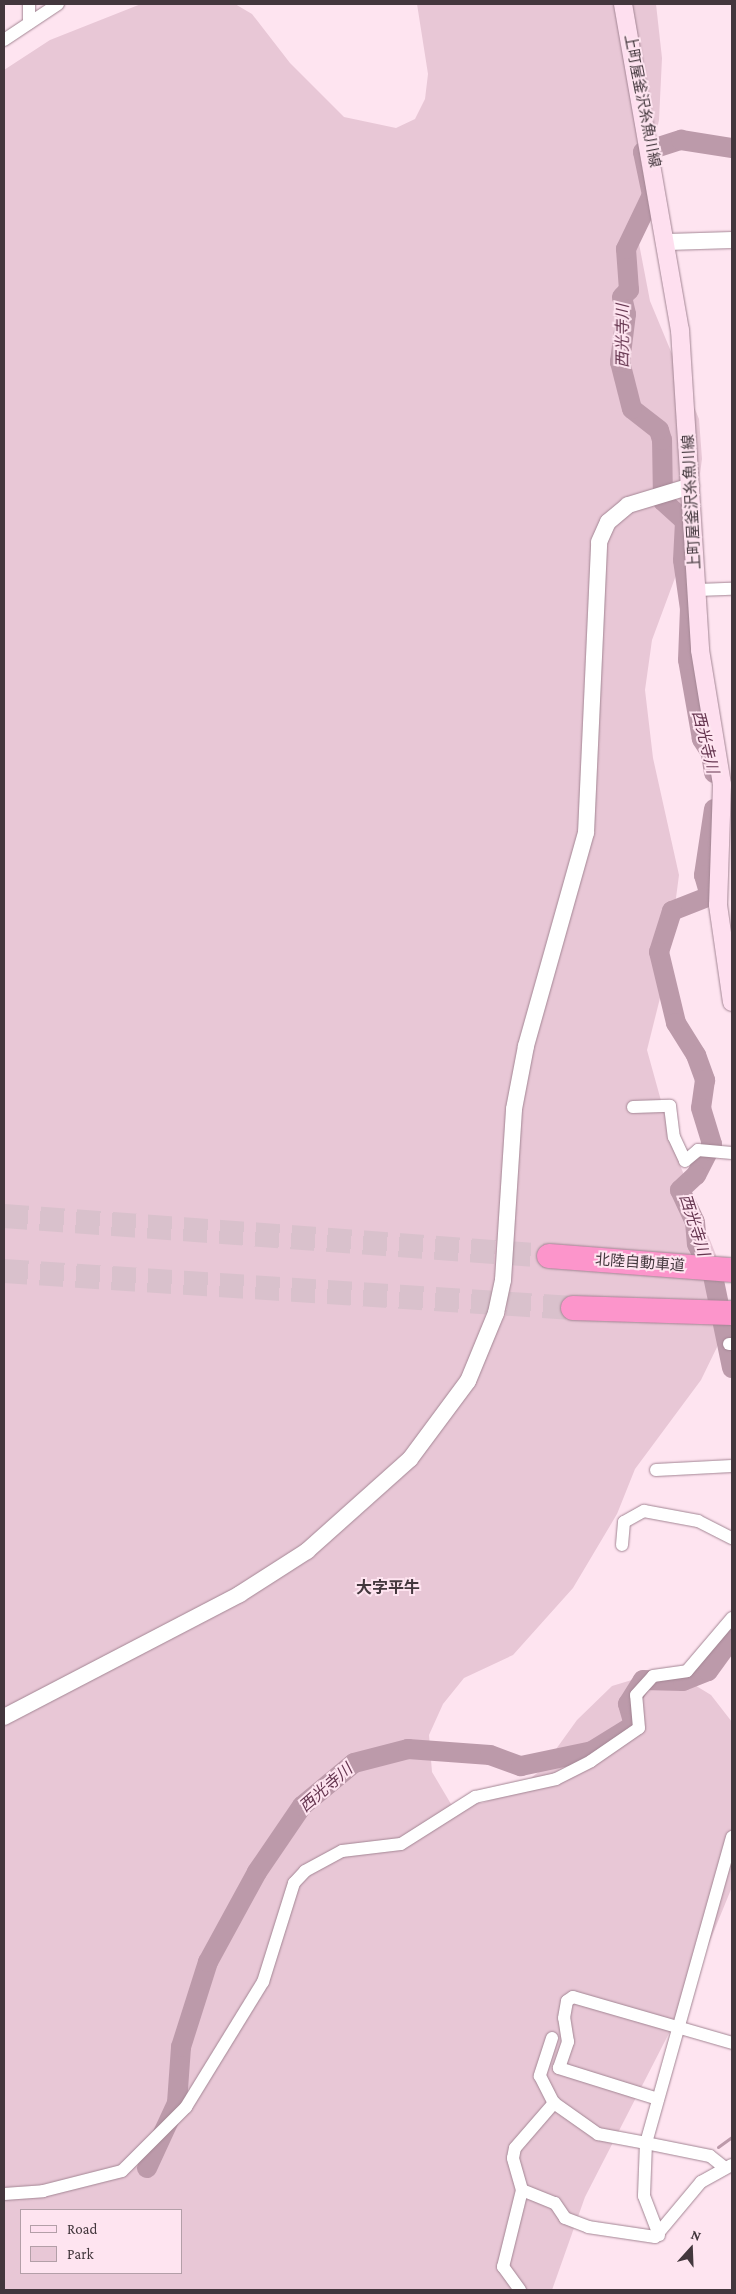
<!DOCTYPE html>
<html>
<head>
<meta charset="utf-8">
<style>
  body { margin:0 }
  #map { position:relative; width:736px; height:2294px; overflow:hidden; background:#fee4f0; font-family:"Crimson Pro","Noto Sans JP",serif }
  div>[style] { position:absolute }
  .green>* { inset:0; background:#e8c7d6 }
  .stream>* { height:3px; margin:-1.5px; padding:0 1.5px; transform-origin:1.5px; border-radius:1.5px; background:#bc9aaa }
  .river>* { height:20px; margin:-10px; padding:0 10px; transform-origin:10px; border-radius:10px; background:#bc9aaa }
  .motorway-tunnel>* { height:24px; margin-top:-12px; transform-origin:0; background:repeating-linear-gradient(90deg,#d9c1cc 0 24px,transparent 0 36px) }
  .roads { filter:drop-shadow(0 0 1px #a38694) drop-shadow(0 0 1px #a38694) }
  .minor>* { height:12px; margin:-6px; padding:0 6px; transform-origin:6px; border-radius:6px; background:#fff }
  .tertiary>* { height:16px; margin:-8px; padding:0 8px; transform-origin:8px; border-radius:8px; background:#fff }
  .secondary>* { height:18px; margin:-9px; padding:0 9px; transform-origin:9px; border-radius:9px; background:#fedfef }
  .motorway>* { height:24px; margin:-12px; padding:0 12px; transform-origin:12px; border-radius:12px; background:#fc95cb }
  span { translate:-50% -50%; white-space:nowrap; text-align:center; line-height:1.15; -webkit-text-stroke:4px #fee4f0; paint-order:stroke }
  .street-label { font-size:15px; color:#43373d }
  .water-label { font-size:16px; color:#65354f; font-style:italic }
  .neighbourhood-label { font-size:16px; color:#43373d; font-weight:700 }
  .frame { position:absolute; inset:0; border:5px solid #43373d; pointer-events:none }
  .legend { position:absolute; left:20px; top:2209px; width:162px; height:65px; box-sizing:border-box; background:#fee4f0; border:1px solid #b39fa8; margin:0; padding:6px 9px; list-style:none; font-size:15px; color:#43373d }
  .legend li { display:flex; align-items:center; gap:10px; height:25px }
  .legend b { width:25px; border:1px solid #b39fa8 }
  .north { position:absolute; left:666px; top:2224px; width:50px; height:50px; -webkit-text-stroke:4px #fee4f0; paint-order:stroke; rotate:20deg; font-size:14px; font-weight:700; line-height:20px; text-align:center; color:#43373d }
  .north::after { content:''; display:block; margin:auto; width:18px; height:22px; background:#43373d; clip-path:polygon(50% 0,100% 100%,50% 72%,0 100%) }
</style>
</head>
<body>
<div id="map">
  <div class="green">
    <i style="clip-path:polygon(evenodd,141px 4px,235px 4px,252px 14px,290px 63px,344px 117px,396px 128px,415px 119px,425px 99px,428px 74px,417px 4px,656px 4px,662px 58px,659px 120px,636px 228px,650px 301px,699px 419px,702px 459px,692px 532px,652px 640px,645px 690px,653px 758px,679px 875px,666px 974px,647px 1050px,676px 1155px,716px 1255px,725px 1301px,719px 1343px,701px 1380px,635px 1469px,617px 1514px,573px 1588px,513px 1655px,464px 1678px,443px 1704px,429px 1735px,432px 1772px,451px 1804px,482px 1803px,512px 1793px,541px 1770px,577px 1720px,612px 1686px,645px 1676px,680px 1676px,711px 1695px,732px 1722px,732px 1887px,685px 2002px,585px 2197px,552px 2290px,4px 2290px,4px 70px,50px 40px,141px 4px,21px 2210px,181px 2210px,181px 2273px,21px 2273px,21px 2210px)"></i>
  </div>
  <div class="stream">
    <i style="left:718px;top:2147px;width:17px;rotate:-36deg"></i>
  </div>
  <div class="river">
    <i style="left:714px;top:773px;width:20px;rotate:-99deg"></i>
    <i style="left:711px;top:753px;width:17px;rotate:-123deg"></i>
    <i style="left:702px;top:739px;width:80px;rotate:-100deg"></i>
    <i style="left:688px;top:660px;width:51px;rotate:-87.8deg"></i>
    <i style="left:690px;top:609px;width:49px;rotate:-98.1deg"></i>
    <i style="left:683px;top:560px;width:39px;rotate:-87deg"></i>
    <i style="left:685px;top:521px;width:30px;rotate:-138deg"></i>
    <i style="left:663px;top:501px;width:61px;rotate:-90.9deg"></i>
    <i style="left:662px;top:440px;width:10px;rotate:-107deg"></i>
    <i style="left:659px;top:430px;width:34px;rotate:-142deg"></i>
    <i style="left:632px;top:409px;width:49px;rotate:-104.3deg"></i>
    <i style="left:620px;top:362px;width:48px;rotate:-82.9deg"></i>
    <i style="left:626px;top:314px;width:17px;rotate:-103deg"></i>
    <i style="left:622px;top:297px;width:10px;rotate:-45deg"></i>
    <i style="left:629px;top:290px;width:41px;rotate:-94.2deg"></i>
    <i style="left:626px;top:249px;width:60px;rotate:-64.3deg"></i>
    <i style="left:652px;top:195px;width:44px;rotate:-101.8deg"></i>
    <i style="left:643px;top:152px;width:40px;rotate:-18deg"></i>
    <i style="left:681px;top:140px;width:52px;rotate:8.9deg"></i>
    <i style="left:714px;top:809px;width:67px;rotate:98.6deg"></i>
    <i style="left:704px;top:875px;width:22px;rotate:74deg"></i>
    <i style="left:710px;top:896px;width:41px;rotate:158.5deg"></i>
    <i style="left:672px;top:911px;width:43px;rotate:107.6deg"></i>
    <i style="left:659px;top:952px;width:73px;rotate:76.5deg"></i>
    <i style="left:676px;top:1023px;width:38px;rotate:58deg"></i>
    <i style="left:696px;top:1055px;width:27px;rotate:70deg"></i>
    <i style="left:705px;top:1080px;width:28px;rotate:98deg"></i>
    <i style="left:701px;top:1108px;width:38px;rotate:73deg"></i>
    <i style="left:712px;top:1144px;width:35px;rotate:117deg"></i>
    <i style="left:696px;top:1175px;width:22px;rotate:137deg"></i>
    <i style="left:680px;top:1190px;width:35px;rotate:65deg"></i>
    <i style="left:695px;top:1222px;width:22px;rotate:85deg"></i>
    <i style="left:697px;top:1244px;width:36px;rotate:63deg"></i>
    <i style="left:713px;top:1276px;width:94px;rotate:78.3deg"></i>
    <i style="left:147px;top:2168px;width:72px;rotate:-65.2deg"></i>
    <i style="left:177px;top:2103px;width:56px;rotate:-85.9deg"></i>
    <i style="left:181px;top:2047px;width:89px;rotate:-72.4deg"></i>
    <i style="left:208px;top:1962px;width:102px;rotate:-61.4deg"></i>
    <i style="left:257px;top:1872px;width:80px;rotate:-55.7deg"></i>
    <i style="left:302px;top:1806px;width:67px;rotate:-39.6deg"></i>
    <i style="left:354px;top:1763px;width:56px;rotate:-14.5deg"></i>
    <i style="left:408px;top:1749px;width:82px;rotate:4.2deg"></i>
    <i style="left:490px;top:1755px;width:33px;rotate:20deg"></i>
    <i style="left:521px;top:1766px;width:73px;rotate:-11.9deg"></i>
    <i style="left:592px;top:1751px;width:49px;rotate:-31.8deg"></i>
    <i style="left:634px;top:1725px;width:22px;rotate:-106deg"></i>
    <i style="left:628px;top:1704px;width:28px;rotate:-58deg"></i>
    <i style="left:643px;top:1680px;width:40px;rotate:1.4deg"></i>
    <i style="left:683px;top:1681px;width:27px;rotate:-22deg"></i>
    <i style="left:708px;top:1671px;width:41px;rotate:-54deg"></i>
  </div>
  <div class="motorway-tunnel">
    <i style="left:4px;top:1216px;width:546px;rotate:4.2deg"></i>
    <i style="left:4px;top:1271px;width:570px;rotate:3.72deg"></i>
  </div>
  <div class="roads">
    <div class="minor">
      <i style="left:29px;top:23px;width:19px;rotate:-90deg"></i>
      <i style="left:4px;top:40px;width:65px;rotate:-33.7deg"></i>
      <i style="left:697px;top:590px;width:35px;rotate:-2deg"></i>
      <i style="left:633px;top:1107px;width:37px;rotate:-2deg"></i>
      <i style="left:670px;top:1106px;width:31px;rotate:83deg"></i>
      <i style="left:674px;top:1137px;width:26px;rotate:65deg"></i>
      <i style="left:685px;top:1161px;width:17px;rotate:-40deg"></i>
      <i style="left:698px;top:1150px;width:34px;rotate:5deg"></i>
      <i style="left:729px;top:1344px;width:3px"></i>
      <i style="left:656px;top:1470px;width:76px;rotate:-3deg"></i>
      <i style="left:622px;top:1545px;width:23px;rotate:-85deg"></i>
      <i style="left:624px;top:1522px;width:23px;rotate:-29deg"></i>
      <i style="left:644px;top:1511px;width:55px;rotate:10.5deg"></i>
      <i style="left:698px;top:1521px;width:38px;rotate:27deg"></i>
      <i style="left:552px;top:2038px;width:40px;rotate:108deg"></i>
      <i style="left:540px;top:2076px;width:30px;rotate:63deg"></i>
      <i style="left:554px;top:2103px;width:54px;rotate:35.2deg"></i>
      <i style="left:598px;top:2134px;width:49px;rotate:10.6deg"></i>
      <i style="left:646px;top:2143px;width:53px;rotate:92.2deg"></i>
      <i style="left:644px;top:2196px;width:42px;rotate:69deg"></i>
      <i style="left:658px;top:2099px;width:104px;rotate:-162.6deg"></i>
      <i style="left:559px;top:2068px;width:28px;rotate:-71deg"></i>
      <i style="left:568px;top:2042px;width:24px;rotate:-99deg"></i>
      <i style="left:564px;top:2018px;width:17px;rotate:-80deg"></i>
      <i style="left:567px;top:2001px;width:7px;rotate:-34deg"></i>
      <i style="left:573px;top:1997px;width:166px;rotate:16.1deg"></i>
      <i style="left:725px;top:2168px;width:19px;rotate:-141deg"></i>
      <i style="left:710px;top:2156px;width:65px;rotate:-168.5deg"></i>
      <i style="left:646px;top:2143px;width:318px;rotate:-74.3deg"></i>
      <i style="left:522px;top:2190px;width:35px;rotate:22deg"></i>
      <i style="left:555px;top:2203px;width:18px;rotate:56deg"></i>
      <i style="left:565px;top:2218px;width:25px;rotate:21deg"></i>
      <i style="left:588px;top:2227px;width:68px;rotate:8.5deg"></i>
      <i style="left:655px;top:2237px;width:72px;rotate:-50.1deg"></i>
      <i style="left:701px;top:2182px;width:35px;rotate:-29deg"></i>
      <i style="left:4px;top:2194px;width:39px;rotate:-4deg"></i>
      <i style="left:43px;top:2191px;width:81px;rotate:-14.2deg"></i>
      <i style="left:122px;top:2171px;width:91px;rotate:-45deg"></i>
      <i style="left:186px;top:2107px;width:147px;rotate:-58.4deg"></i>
      <i style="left:263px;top:1982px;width:104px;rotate:-72.6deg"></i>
      <i style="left:294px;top:1883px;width:16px;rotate:-47deg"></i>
      <i style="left:305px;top:1871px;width:42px;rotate:-28.4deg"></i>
      <i style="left:342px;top:1851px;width:59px;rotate:-6.8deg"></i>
      <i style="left:401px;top:1844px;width:88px;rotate:-32.4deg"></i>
      <i style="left:475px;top:1797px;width:83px;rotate:-12.5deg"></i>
      <i style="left:556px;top:1779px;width:39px;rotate:-27deg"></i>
      <i style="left:591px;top:1761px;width:58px;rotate:-34.5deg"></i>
      <i style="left:639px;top:1728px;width:33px;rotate:-95deg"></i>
      <i style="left:636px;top:1695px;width:25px;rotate:-48deg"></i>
      <i style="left:653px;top:1676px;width:34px;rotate:-8deg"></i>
      <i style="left:687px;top:1671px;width:70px;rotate:-49.7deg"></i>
      <i style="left:520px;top:2290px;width:29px;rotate:-126deg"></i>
      <i style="left:503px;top:2267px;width:79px;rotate:-76.1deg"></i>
      <i style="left:522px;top:2190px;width:33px;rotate:-106deg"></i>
      <i style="left:513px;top:2158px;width:10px;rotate:-79deg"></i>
      <i style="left:515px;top:2148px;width:60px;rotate:-49.1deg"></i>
    </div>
    <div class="tertiary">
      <i style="left:668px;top:242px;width:64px;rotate:-1.8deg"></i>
      <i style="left:4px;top:1717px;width:266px;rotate:-27.5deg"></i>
      <i style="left:240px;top:1594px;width:80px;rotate:-32.7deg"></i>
      <i style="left:307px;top:1551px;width:138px;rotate:-41.8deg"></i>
      <i style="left:410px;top:1459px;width:97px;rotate:-53.4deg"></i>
      <i style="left:468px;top:1381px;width:74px;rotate:-67.6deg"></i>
      <i style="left:496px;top:1313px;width:34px;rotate:-78deg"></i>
      <i style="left:503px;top:1280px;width:171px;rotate:-86.3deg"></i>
      <i style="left:514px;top:1109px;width:64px;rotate:-79.2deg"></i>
      <i style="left:526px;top:1046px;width:221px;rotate:-74.3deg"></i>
      <i style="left:586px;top:833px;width:291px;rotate:-87.4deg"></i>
      <i style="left:599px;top:542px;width:22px;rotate:-66deg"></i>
      <i style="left:608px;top:522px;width:26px;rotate:-40deg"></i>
      <i style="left:628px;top:505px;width:66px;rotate:-16.8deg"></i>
    </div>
    <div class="secondary">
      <i style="left:623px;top:4px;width:331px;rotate:80.1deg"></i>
      <i style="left:680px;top:330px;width:321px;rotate:86.4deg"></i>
      <i style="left:700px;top:650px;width:137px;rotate:80.7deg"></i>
      <i style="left:722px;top:785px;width:120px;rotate:91.9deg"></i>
      <i style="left:718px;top:905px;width:98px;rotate:81.8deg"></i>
    </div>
    <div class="motorway">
      <i style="left:549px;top:1256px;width:184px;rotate:4.4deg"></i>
      <i style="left:573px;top:1308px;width:159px;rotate:1.8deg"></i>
    </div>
  </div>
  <div class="street-label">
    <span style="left:642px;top:101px;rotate:79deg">上町屋釜沢糸魚川線</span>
    <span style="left:692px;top:502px;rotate:-93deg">上町屋釜沢糸魚川線</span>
    <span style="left:640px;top:1263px;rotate:4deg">北陸自動車道</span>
  </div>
  <div class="water-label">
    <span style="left:623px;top:336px;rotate:-90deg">西光寺川</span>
    <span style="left:705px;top:742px;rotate:76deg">西光寺川</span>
    <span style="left:694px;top:1225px;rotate:72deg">西光寺川</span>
    <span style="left:326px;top:1788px;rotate:-41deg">西光寺川</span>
  </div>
  <div class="neighbourhood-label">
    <span style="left:388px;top:1588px">大字平牛</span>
  </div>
  <div class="frame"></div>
  <ul class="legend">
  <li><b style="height:6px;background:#fedfef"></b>Road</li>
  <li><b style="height:14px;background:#e8c7d6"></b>Park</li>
  </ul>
  <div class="north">N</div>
</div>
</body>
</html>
